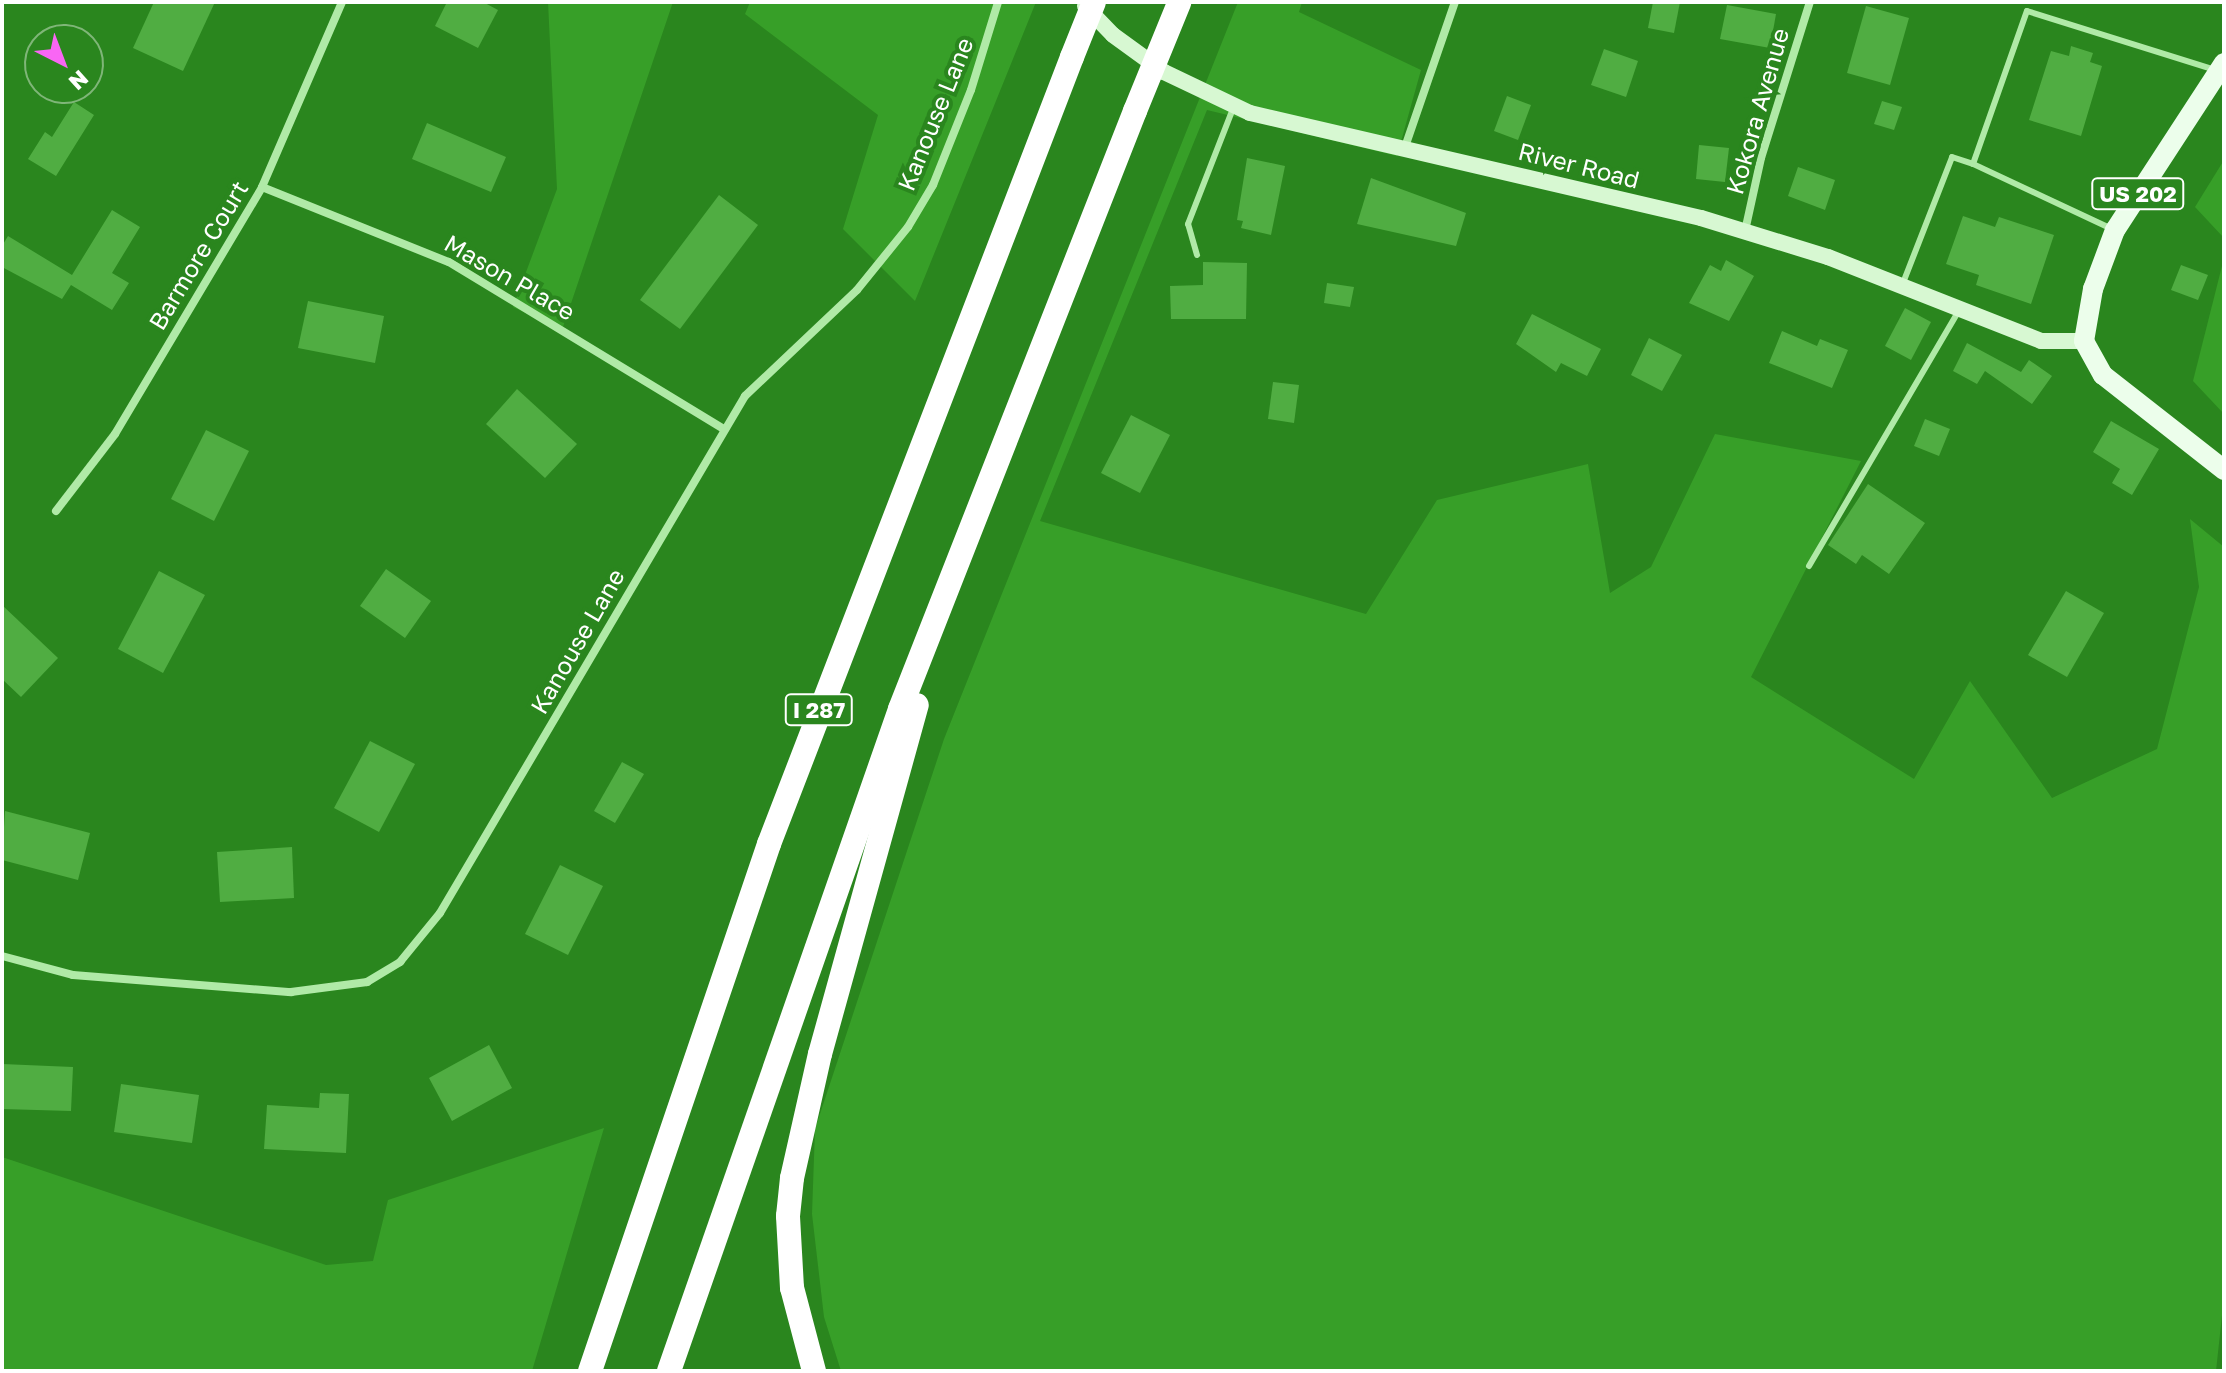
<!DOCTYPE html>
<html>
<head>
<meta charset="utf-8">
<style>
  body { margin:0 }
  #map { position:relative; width:2226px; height:1373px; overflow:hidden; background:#2a861e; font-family:"Golos Text",sans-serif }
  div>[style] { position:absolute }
  .green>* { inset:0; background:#379f28 }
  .building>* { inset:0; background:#50ad42 }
  .lane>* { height:6px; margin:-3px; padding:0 3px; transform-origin:3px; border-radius:3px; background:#b0eaa7 }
  .street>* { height:8px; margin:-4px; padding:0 4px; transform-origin:4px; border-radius:4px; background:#b0eaa7 }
  .secondary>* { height:16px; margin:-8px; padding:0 8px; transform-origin:8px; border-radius:8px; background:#d7f8d2 }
  .primary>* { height:20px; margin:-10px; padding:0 10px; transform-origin:10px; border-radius:10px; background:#ecfeeb }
  .highway>* { height:24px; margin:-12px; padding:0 12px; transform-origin:12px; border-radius:12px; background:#fff }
  .highway-bridge>* { height:24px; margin:-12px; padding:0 12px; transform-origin:12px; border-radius:12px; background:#fff }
  span { translate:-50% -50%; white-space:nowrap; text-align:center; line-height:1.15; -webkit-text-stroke:8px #2a861e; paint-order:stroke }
  .shield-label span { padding:2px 6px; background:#2a861e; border:2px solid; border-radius:6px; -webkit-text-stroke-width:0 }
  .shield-label { font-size:22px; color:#fff; font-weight:700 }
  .street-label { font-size:24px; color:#fff }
  .frame { position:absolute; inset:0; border:4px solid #fff; pointer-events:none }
  .north { position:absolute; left:24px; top:24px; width:80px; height:80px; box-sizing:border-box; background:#2a861e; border:2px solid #7fb678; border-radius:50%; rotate:138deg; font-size:22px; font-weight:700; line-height:32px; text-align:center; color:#fff }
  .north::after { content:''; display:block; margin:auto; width:28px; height:36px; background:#f966f4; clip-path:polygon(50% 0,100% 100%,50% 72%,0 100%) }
</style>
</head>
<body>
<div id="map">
  <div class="green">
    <i style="clip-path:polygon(548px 2px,673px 2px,562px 330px,513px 307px,557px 189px)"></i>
    <i style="clip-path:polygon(750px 2px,1036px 2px,915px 301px,843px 229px,878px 115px,745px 14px)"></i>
    <i style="clip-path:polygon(1238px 2px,1302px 2px,1299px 12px,1421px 70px,1397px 156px,1207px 110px,1040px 521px,1366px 614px,1437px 500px,1588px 464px,1610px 593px,1651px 567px,1715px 434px,1861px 461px,1751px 677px,1914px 779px,1970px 681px,2052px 798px,2157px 749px,2199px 587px,2190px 519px,2224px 547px,2224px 1297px,2216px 1371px,841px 1371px,824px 1317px,812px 1214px,815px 1129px,944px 739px)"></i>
    <i style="clip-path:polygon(2224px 160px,2224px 238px,2195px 207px)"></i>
    <i style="clip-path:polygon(2224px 258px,2224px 414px,2193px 381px)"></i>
    <i style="clip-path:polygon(604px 1128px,532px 1371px,2px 1371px,2px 1157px,326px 1265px,373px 1261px,388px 1200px)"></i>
  </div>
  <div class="building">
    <i style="clip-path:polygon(154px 2px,215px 2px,183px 71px,133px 48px)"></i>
    <i style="clip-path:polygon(447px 2px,483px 2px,498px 10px,478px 48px,435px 26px)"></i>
    <i style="clip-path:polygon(1653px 2px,1680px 2px,1674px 33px,1648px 28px)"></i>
    <i style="clip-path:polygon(1727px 5px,1776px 14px,1770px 48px,1720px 39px)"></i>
    <i style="clip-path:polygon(1866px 6px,1909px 18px,1890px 85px,1847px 73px)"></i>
    <i style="clip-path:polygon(2071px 46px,2093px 53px,2090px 62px,2102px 66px,2081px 136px,2029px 120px,2051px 51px,2069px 56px)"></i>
    <i style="clip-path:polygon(1604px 49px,1638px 61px,1626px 97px,1591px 85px)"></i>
    <i style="clip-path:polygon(1507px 96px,1531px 105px,1518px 140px,1494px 131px)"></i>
    <i style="clip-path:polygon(1882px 101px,1902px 107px,1894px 130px,1874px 124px)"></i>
    <i style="clip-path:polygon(74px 102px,94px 115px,56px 176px,28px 159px,45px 132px,52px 137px)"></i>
    <i style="clip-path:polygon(427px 123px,506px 157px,491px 192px,412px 159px)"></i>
    <i style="clip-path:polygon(1699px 145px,1729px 148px,1725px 182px,1696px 179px)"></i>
    <i style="clip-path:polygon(1247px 158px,1285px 166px,1271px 235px,1241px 228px,1243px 221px,1237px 220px)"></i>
    <i style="clip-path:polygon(1798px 167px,1835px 180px,1825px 210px,1788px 196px)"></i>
    <i style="clip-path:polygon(1371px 178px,1466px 213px,1456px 246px,1357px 224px)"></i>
    <i style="clip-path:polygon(719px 195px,758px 225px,680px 329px,640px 300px)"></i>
    <i style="clip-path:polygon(112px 210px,140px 227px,112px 273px,129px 283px,112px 310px,71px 285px,62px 299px,2px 267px,2px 246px,8px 236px,72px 275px)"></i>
    <i style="clip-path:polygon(1963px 216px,1995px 227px,1999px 217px,2054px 235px,2031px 304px,1976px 285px,1979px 275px,1946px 264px)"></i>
    <i style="clip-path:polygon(1726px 260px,1754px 276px,1729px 321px,1689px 303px,1710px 265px,1721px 271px)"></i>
    <i style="clip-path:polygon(1203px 262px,1247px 263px,1246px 319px,1171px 319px,1170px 286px,1203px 285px)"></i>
    <i style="clip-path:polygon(2181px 265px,2208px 275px,2198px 300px,2171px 290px)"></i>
    <i style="clip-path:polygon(1327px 283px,1354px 287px,1350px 307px,1324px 303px)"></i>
    <i style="clip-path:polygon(308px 301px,384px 316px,375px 363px,298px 348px)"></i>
    <i style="clip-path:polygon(1905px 308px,1931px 322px,1911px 360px,1885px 346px)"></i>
    <i style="clip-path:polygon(1532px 314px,1601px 349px,1587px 376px,1561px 363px,1556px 372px,1516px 344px)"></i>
    <i style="clip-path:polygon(1782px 331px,1817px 346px,1820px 339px,1848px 350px,1832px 388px,1769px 363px)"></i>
    <i style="clip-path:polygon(1649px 338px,1682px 355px,1662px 391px,1631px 375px)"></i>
    <i style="clip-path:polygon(1967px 343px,2021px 372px,2029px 360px,2052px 376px,2032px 404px,1985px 371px,1977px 384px,1953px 371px)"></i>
    <i style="clip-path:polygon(1273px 382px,1299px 385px,1294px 423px,1268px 419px)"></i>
    <i style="clip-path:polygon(517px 389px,577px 444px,545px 478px,486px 424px)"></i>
    <i style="clip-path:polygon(1131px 415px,1170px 435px,1140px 493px,1101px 473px)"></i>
    <i style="clip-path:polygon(1925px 419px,1950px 429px,1939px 456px,1914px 446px)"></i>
    <i style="clip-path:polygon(2111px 421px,2159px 449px,2132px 495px,2112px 483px,2120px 469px,2093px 452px)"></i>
    <i style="clip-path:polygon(206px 430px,249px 451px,214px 521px,171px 499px)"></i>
    <i style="clip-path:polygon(1868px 484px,1925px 523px,1889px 574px,1862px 555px,1856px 564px,1828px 545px)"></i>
    <i style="clip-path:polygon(386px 569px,431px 601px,405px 638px,360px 606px)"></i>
    <i style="clip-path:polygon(159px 571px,205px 595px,163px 673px,118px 649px)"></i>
    <i style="clip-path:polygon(2066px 591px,2104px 613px,2067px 677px,2028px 655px)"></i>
    <i style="clip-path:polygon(2px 605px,58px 658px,21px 697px,2px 679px)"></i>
    <i style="clip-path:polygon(370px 741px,415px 764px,379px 832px,334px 808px)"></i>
    <i style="clip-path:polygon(622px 762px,644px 774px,615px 823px,594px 811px)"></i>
    <i style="clip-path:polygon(5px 811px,90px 833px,78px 880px,2px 860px)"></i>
    <i style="clip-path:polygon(292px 847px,294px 898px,220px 902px,217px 852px)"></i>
    <i style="clip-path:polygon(560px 865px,603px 886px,568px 955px,525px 934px)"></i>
    <i style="clip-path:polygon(489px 1045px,512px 1088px,452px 1121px,429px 1078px)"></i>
    <i style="clip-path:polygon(2px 1064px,73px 1067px,71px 1111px,2px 1109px)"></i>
    <i style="clip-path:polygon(121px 1084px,199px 1095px,192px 1143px,114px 1132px)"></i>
    <i style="clip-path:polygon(320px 1093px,349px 1094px,346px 1153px,264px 1149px,267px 1105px,319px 1108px)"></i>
  </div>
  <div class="lane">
    <i style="left:2112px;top:229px;width:153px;rotate:-154.9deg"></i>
    <i style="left:1973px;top:164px;width:162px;rotate:-70.6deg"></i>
    <i style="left:2027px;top:11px;width:197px;rotate:17.4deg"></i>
    <i style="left:1197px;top:255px;width:32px;rotate:-106deg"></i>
    <i style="left:1188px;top:224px;width:127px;rotate:-68.7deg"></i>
    <i style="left:1903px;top:283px;width:135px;rotate:-68.7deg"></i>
    <i style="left:1952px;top:157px;width:22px;rotate:18deg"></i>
    <i style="left:1809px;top:566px;width:298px;rotate:-59.6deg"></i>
  </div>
  <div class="street">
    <i style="left:1405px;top:147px;width:153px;rotate:-71deg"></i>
    <i style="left:262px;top:187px;width:201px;rotate:21.9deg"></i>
    <i style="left:449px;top:262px;width:322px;rotate:31.3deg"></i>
    <i style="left:1745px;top:231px;width:75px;rotate:-77.6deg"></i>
    <i style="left:1761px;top:158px;width:164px;rotate:-72.6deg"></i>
    <i style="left:56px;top:511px;width:97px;rotate:-52.5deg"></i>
    <i style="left:115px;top:434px;width:287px;rotate:-59.2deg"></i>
    <i style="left:262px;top:187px;width:202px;rotate:-66.6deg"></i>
    <i style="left:2px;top:956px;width:73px;rotate:15deg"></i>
    <i style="left:73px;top:975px;width:219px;rotate:4.5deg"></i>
    <i style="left:291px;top:992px;width:77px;rotate:-7.5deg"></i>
    <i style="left:367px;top:982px;width:39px;rotate:-31deg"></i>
    <i style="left:400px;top:962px;width:63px;rotate:-50.8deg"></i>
    <i style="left:440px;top:913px;width:600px;rotate:-59.46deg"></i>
    <i style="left:745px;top:396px;width:154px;rotate:-43.4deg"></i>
    <i style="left:857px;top:290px;width:81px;rotate:-51deg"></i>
    <i style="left:908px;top:227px;width:49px;rotate:-59.2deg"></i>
    <i style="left:933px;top:185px;width:102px;rotate:-68.2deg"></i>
    <i style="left:971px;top:90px;width:92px;rotate:-72.9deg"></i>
  </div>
  <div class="secondary">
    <i style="left:1085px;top:6px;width:40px;rotate:46deg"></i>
    <i style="left:1113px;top:35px;width:63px;rotate:36deg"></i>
    <i style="left:1164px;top:72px;width:95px;rotate:25.5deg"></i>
    <i style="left:1250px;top:113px;width:463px;rotate:13.1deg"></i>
    <i style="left:1701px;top:218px;width:133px;rotate:17.1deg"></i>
    <i style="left:1828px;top:257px;width:229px;rotate:21.5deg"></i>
    <i style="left:2041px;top:341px;width:43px"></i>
  </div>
  <div class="primary">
    <i style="left:2224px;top:63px;width:199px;rotate:123.1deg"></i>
    <i style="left:2115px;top:230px;width:63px;rotate:110.4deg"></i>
    <i style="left:2093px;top:289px;width:53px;rotate:99.8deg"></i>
    <i style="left:2084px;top:341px;width:39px;rotate:61deg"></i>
    <i style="left:2103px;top:375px;width:154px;rotate:38.1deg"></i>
  </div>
  <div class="highway">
    <i style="left:590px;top:1371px;width:557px;rotate:-71.24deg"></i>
    <i style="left:769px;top:844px;width:843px;rotate:-68.94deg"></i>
    <i style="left:669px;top:1371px;width:701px;rotate:-70.76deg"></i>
    <i style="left:900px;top:709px;width:643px;rotate:-68.55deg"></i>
    <i style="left:814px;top:1371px;width:86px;rotate:-104.8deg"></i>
    <i style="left:792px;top:1288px;width:72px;rotate:-93.2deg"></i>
    <i style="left:788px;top:1216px;width:38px;rotate:-84deg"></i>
    <i style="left:792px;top:1178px;width:127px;rotate:-77.3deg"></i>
    <i style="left:820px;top:1054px;width:362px;rotate:-74.5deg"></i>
  </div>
  <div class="highway-bridge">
    <i style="left:1072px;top:57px;width:59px;rotate:-68.2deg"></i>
    <i style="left:1135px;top:111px;width:117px;rotate:-67.8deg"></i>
  </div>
  <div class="shield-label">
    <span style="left:2138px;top:194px">US 202</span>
    <span style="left:819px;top:710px">I 287</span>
  </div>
  <div class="street-label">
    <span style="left:1757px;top:111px;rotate:-74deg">Kokora Avenue</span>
    <span style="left:935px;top:114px;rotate:-68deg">Kanouse Lane</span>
    <span style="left:1579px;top:165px;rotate:14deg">River Road</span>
    <span style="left:198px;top:255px;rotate:-59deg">Barmore Court</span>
    <span style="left:510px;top:277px;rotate:30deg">Mason Place</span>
    <span style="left:577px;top:641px;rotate:-60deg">Kanouse Lane</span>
  </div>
  <div class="frame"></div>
  <div class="north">N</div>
</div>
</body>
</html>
